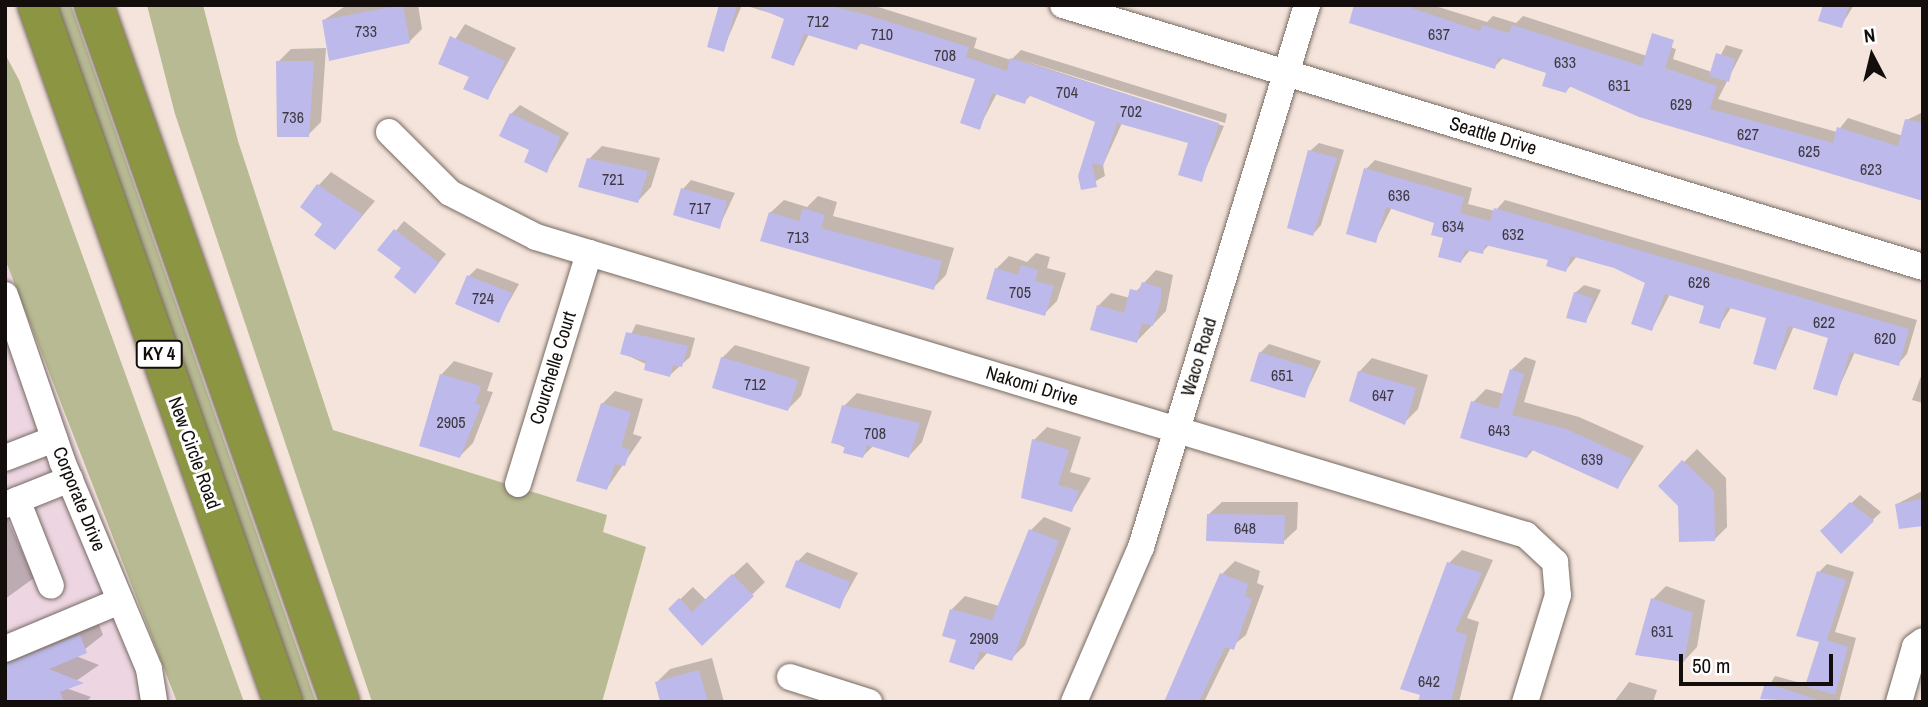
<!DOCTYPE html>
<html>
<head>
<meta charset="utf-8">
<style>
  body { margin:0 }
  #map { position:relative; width:1928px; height:707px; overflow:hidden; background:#f4e4db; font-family:"Archivo Narrow",sans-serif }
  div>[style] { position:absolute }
  .commercial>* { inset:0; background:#edd6e2 }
  .green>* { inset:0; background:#b7ba92 }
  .shadow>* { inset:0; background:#0003 }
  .building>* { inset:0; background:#bdbaeb }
  .roads { filter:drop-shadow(0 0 2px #776a62) drop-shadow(0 0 2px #776a62) }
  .minor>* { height:26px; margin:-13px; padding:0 13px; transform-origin:13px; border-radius:13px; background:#fff }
  .highway>* { height:38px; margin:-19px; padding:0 19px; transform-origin:19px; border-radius:19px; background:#8c9542 }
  span { translate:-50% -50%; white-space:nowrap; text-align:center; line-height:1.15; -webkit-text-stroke:6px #fff; paint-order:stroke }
  .number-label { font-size:16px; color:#3e3943 }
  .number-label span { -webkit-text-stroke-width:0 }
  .shield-label span { padding:2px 5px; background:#fff; border:2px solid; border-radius:5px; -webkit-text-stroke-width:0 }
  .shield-label { font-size:18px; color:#130e0b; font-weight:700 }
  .street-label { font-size:19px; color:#130e0b }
  .frame { position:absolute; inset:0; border:7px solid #130e0b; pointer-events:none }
  .north { position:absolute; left:1837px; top:21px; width:70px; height:70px; -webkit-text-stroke:5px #fff; paint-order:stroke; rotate:353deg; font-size:19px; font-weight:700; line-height:28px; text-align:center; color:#130e0b }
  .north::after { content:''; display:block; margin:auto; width:24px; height:32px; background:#130e0b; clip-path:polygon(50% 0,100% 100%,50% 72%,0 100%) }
  .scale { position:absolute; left:1679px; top:654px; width:154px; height:32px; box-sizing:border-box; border:4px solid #130e0b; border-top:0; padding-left:9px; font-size:21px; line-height:24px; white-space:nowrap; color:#130e0b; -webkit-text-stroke:5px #fff; paint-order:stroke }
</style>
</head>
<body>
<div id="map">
  <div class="commercial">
    <i style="clip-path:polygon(5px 259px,161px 671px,177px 702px,5px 702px)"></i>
  </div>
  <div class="green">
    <i style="clip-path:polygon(48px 5px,71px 5px,316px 702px,294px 702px)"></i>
    <i style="clip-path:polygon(147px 5px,203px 5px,238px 141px,333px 430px,607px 515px,603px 532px,646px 547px,602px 702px,372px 702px,175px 114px)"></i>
    <i style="clip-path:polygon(5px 54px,19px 80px,244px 702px,177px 702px,5px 259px)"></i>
  </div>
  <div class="shadow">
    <i style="clip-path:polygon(347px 5px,418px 5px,422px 29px,409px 42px,324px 20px)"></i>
    <i style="clip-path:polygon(721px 5px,742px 5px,723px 50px)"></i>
    <i style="clip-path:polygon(744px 5px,872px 5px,977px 38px,974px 48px,1011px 60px,1021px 50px,1227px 114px,1225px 123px,1015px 58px,1224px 126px,1201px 180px,1190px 142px,1122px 123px,1103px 165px,1105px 176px,1083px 188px,1097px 121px,1031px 95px,1024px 102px,997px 93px,979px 128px,977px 78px,862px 42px,857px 48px,809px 34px,794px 64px,786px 18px)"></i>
    <i style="clip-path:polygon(1356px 5px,1432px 5px,1487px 22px,1493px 16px,1516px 23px,1523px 16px,1647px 56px,1657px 43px,1676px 49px,1673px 59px,1712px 72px,1726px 45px,1743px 50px,1718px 99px,1837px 132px,1848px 118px,1903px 136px,1907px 120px,1923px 112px,1923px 200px,1572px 85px,1566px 91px,1549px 72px,1504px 57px,1494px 67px)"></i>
    <i style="clip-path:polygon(1825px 5px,1854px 5px,1841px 26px)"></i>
    <i style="clip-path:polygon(465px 24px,516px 48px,488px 98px,471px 76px,440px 63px)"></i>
    <i style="clip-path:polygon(326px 48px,321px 122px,308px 135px,278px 62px,291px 49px)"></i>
    <i style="clip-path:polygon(520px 105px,569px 133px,546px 171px,511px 114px)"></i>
    <i style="clip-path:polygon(1319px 143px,1344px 150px,1321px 225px,1313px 234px,1310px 151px)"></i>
    <i style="clip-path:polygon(602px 146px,660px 158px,651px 187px,638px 201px,589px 159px)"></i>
    <i style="clip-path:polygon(1375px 160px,1472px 188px,1468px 204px,1495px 211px,1505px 200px,1917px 320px,1907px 354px,1898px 364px,1855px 352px,1836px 394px,1830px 337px,1794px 326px,1776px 368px,1768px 317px,1732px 306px,1719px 327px,1706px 304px,1670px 294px,1652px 329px,1648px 282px,1614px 266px,1577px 256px,1566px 270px,1551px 258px,1489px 245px,1482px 252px,1471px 249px,1461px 261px,1436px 222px,1392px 207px,1375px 241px,1366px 169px)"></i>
    <i style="clip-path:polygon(331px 172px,375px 201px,335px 248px,318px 186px)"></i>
    <i style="clip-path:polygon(691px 180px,735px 193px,719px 227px,683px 189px)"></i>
    <i style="clip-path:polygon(818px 196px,837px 202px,833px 216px,954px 248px,946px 275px,933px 288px,770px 213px,784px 200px,807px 207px)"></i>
    <i style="clip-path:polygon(404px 221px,446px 254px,415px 292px,403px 268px,380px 250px)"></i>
    <i style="clip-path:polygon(1036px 253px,1050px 257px,1047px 268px,1066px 273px,1057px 301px,1044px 314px,996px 269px,1009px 256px,1027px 262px)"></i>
    <i style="clip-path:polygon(477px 268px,519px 284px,498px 321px,469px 276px)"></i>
    <i style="clip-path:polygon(1156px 270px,1173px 275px,1166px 311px,1137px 341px,1098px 306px,1111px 293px,1130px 298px)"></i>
    <i style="clip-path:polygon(1584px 285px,1601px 290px,1586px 321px,1575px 293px)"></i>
    <i style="clip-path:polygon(636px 324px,695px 338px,690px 357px,670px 375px,622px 353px)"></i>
    <i style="clip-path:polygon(1269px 344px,1321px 361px,1304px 396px,1260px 353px)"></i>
    <i style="clip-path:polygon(735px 345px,810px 367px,801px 396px,788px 409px,722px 358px)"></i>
    <i style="clip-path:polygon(1525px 357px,1536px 361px,1524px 402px,1579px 417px,1644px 446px,1618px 487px,1534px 449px,1527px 457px,1473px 402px,1486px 389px,1504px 394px,1511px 370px)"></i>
    <i style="clip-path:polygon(1372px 358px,1428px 375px,1418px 409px,1405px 422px,1359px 372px)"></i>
    <i style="clip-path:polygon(454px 361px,493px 373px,487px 391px,493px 392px,473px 443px,460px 456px,441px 375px)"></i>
    <i style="clip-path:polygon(1923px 371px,1923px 403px,1912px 400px)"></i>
    <i style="clip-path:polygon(615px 391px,643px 399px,633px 434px,642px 437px,607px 488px,602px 404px)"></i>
    <i style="clip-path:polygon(857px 393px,932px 411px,922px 442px,909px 456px,874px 445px,863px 456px,833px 442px,844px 406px)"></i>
    <i style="clip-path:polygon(1047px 427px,1081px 437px,1070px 472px,1091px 478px,1072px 510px,1023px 496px,1034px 440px)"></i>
    <i style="clip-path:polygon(1697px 449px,1726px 478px,1727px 527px,1714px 540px,1660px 486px)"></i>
    <i style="clip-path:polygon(1923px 471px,1923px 524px,1897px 504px,1922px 491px)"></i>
    <i style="clip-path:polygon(1860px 495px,1881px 512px,1841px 551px,1822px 531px)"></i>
    <i style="clip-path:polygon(1222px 502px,1298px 502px,1297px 529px,1283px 542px,1208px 515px)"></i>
    <i style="clip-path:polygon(6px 516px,34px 578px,5px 599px,5px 517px)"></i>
    <i style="clip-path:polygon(1044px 517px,1071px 528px,1025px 645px,1011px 659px,988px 652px,974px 668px,952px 609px,965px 596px,999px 606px,1031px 530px)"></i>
    <i style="clip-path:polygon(1462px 550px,1493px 560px,1467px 618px,1479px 622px,1459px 702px,1420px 702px,1449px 563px)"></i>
    <i style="clip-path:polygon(807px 552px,858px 573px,839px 607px,798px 561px)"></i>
    <i style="clip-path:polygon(1235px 561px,1260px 571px,1257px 583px,1264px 586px,1246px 635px,1231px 647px,1204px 702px,1166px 702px,1222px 574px)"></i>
    <i style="clip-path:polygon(747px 562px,765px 582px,702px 644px,670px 609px,693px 587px,706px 600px)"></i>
    <i style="clip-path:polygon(1827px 564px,1854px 572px,1835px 632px,1856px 638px,1839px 702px,1762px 698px,1775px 676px,1808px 685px,1821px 641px,1819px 572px)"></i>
    <i style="clip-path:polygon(1666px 586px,1705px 600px,1697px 647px,1684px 661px,1653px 599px)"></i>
    <i style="clip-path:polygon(97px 619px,103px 635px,76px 656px,99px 665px,66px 688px,91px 697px,86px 702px,5px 702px,5px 647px)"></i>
    <i style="clip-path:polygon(712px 658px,724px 702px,662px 702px,657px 682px,670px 669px)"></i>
    <i style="clip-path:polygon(1629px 682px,1657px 690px,1653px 702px,1614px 702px)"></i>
  </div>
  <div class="building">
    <i style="clip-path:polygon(403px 5px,410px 43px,329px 61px,322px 20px)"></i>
    <i style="clip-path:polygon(719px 5px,737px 5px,724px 52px,707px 47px)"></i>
    <i style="clip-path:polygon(752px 5px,825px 5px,864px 14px,969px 47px,966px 57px,1007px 71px,1010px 58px,1219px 123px,1202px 182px,1178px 175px,1188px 143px,1117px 123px,1103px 166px,1092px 163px,1097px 187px,1081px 190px,1078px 176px,1095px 122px,1028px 95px,1025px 104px,992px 93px,980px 130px,960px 123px,975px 79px,859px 43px,857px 50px,804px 34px,794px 66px,771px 58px,784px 19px)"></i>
    <i style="clip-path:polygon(1354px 5px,1403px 5px,1480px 31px,1482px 25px,1509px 33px,1512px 25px,1642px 66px,1652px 33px,1674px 40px,1665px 68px,1717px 86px,1710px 109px,1833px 143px,1837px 127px,1898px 146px,1905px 119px,1923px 123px,1923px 201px,1639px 117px,1569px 86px,1566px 93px,1542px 86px,1546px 73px,1498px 57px,1495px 69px,1349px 23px)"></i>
    <i style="clip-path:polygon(1823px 5px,1849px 5px,1842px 28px,1818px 21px)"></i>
    <i style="clip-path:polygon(450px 36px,505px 61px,488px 100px,463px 89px,469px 77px,438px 64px)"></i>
    <i style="clip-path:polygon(1716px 53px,1735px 59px,1729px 82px,1709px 76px)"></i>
    <i style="clip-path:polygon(276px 61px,314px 61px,309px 137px,277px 137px)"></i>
    <i style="clip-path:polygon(510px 113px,560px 137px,547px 173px,524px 162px,529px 150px,499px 136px)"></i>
    <i style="clip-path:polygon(1308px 150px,1337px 158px,1313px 236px,1287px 228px)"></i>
    <i style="clip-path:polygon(587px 158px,648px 171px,638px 203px,578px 187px)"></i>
    <i style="clip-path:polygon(1364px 168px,1464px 197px,1460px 213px,1490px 221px,1494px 208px,1909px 329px,1899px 366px,1850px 352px,1837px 396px,1813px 389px,1828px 338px,1788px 326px,1776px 370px,1753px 364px,1766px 318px,1726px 307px,1720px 329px,1699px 323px,1704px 306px,1665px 294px,1652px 331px,1631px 324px,1645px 283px,1614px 268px,1571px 256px,1566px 272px,1546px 266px,1548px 260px,1485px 245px,1483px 254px,1465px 250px,1461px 263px,1438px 257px,1443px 238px,1431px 235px,1434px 223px,1386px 207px,1376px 243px,1346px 234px)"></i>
    <i style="clip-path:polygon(317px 184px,363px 215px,335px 250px,314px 235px,322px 224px,300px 207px)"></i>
    <i style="clip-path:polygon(681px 188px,727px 201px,720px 229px,673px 215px)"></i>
    <i style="clip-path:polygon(803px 208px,825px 215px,821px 228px,942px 261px,934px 290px,760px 241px,769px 212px,799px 221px)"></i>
    <i style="clip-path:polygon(394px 229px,439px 263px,415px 294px,394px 277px,401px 268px,377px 250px)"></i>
    <i style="clip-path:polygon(1021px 265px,1038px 270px,1035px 281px,1054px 286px,1045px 316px,986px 299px,995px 268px,1018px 275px)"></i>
    <i style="clip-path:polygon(467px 275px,512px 293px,499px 323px,455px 304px)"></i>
    <i style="clip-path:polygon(1142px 282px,1161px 288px,1161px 299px,1153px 326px,1142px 323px,1137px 343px,1090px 330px,1097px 305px,1124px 313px,1130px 289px,1139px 291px)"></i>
    <i style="clip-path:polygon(1574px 292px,1593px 298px,1586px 323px,1566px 318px)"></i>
    <i style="clip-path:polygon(626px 332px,688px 346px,682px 367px,673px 365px,670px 377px,644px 370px,646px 361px,620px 354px)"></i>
    <i style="clip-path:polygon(1259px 352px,1314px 369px,1305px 398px,1250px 381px)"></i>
    <i style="clip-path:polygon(721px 357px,798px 380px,788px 411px,712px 388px)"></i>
    <i style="clip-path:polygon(1510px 369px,1524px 374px,1512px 415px,1566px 429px,1632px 459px,1618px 489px,1530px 449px,1527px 458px,1460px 438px,1471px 401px,1498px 409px)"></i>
    <i style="clip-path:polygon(1358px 371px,1416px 388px,1405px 425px,1349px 401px)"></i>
    <i style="clip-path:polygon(440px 374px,481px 386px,475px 404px,481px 405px,460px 458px,419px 446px)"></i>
    <i style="clip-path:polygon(601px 403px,631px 412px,621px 447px,630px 450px,625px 466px,615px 464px,607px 490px,576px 481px)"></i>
    <i style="clip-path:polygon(842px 405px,920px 423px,909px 458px,867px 445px,863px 458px,843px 453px,845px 446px,831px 443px)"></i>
    <i style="clip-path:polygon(1032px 439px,1069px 450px,1058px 485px,1079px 491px,1072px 512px,1021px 498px)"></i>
    <i style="clip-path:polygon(1682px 460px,1714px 491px,1715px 541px,1679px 542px,1678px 506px,1658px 486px)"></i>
    <i style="clip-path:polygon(1923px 499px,1923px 526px,1899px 529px,1895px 504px)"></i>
    <i style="clip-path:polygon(1850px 502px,1874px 521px,1841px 554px,1820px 531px)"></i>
    <i style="clip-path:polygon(1207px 514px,1285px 515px,1284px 544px,1206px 541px)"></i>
    <i style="clip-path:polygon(1029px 529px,1059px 541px,1012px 661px,980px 651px,974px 670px,949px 662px,956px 640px,942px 636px,950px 609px,992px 620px)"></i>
    <i style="clip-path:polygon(796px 560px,850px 582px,840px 609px,785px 587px)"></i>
    <i style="clip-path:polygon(1447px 562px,1482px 573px,1455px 631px,1467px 635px,1451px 702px,1418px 702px,1420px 695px,1400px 689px)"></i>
    <i style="clip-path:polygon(1817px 571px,1846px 580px,1827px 640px,1848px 647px,1835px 695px,1805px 686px,1819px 642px,1796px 636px)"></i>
    <i style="clip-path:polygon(1220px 573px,1248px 584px,1245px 596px,1252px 599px,1234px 650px,1225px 647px,1199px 702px,1164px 702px)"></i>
    <i style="clip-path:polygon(732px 574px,754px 596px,702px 646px,668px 609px,679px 598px,692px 612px)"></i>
    <i style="clip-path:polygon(1651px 598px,1693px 613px,1684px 662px,1635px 655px)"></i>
    <i style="clip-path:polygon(80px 635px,87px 653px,49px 669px,84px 683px,60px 692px,64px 702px,5px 702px,5px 664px)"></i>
    <i style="clip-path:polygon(699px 670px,708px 702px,660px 702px,655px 682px)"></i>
    <i style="clip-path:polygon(1765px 683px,1816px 699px,1815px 702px,1760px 699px)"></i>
  </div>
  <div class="roads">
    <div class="minor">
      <i style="left:1063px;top:5px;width:899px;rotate:16.94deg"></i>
      <i style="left:389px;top:132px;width:86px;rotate:45deg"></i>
      <i style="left:450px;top:193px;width:97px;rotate:27.1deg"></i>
      <i style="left:536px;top:237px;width:1034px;rotate:16.75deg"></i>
      <i style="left:1526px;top:535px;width:40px;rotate:43deg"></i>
      <i style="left:1555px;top:562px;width:33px;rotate:85deg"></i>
      <i style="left:1558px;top:595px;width:112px;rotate:107.1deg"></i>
      <i style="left:5px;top:295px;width:176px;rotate:71deg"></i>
      <i style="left:62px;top:461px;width:225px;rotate:67.3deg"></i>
      <i style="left:149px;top:669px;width:33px;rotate:81deg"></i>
      <i style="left:5px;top:458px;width:53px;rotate:-21.2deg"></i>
      <i style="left:518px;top:484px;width:242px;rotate:-72.9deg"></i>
      <i style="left:17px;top:500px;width:92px;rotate:68.4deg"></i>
      <i style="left:5px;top:505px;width:70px;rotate:-21.8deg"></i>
      <i style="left:5px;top:649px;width:125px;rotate:-22.7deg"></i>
      <i style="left:790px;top:677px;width:83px;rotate:17.6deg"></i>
      <i style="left:1074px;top:702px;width:169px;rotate:-66.6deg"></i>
      <i style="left:1141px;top:547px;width:567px;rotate:-72.97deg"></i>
      <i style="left:1899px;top:702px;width:57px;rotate:-73.8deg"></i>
      <i style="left:1915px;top:647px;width:10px;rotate:-37deg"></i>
    </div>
    <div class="highway">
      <i style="left:37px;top:5px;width:739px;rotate:70.56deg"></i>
      <i style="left:94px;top:5px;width:739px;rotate:70.56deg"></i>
    </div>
  </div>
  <div class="number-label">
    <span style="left:818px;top:21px">712</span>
    <span style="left:366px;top:31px">733</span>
    <span style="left:882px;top:34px">710</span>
    <span style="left:1439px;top:34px">637</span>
    <span style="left:945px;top:55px">708</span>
    <span style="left:1565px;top:62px">633</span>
    <span style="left:1619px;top:85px">631</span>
    <span style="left:1067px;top:92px">704</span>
    <span style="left:1681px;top:104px">629</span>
    <span style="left:1131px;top:111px">702</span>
    <span style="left:293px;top:117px">736</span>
    <span style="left:1748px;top:134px">627</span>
    <span style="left:1809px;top:151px">625</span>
    <span style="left:1871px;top:169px">623</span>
    <span style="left:613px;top:179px">721</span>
    <span style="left:1399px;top:195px">636</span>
    <span style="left:700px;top:208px">717</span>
    <span style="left:1453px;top:226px">634</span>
    <span style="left:1513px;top:234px">632</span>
    <span style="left:798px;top:237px">713</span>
    <span style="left:1699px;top:282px">626</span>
    <span style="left:1020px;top:292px">705</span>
    <span style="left:483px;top:298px">724</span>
    <span style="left:1824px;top:322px">622</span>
    <span style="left:1885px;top:338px">620</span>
    <span style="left:1282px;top:375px">651</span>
    <span style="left:755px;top:384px">712</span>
    <span style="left:1383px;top:395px">647</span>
    <span style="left:451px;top:422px">2905</span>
    <span style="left:1499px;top:430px">643</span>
    <span style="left:875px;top:433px">708</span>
    <span style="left:1592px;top:459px">639</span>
    <span style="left:1245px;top:528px">648</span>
    <span style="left:1662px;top:631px">631</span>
    <span style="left:984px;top:638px">2909</span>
    <span style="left:1429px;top:681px">642</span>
  </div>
  <div class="shield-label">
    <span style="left:159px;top:354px">KY 4</span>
  </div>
  <div class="street-label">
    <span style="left:1493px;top:136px;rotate:17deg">Seattle Drive</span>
    <span style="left:1199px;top:357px;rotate:-73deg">Waco Road</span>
    <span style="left:553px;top:368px;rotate:-73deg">Courchelle Court</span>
    <span style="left:1032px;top:386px;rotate:17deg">Nakomi Drive</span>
    <span style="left:194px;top:453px;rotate:70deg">New Circle Road</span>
    <span style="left:79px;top:499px;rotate:68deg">Corporate Drive</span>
  </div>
  <div class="frame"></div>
  <div class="north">N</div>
  <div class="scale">50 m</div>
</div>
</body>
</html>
